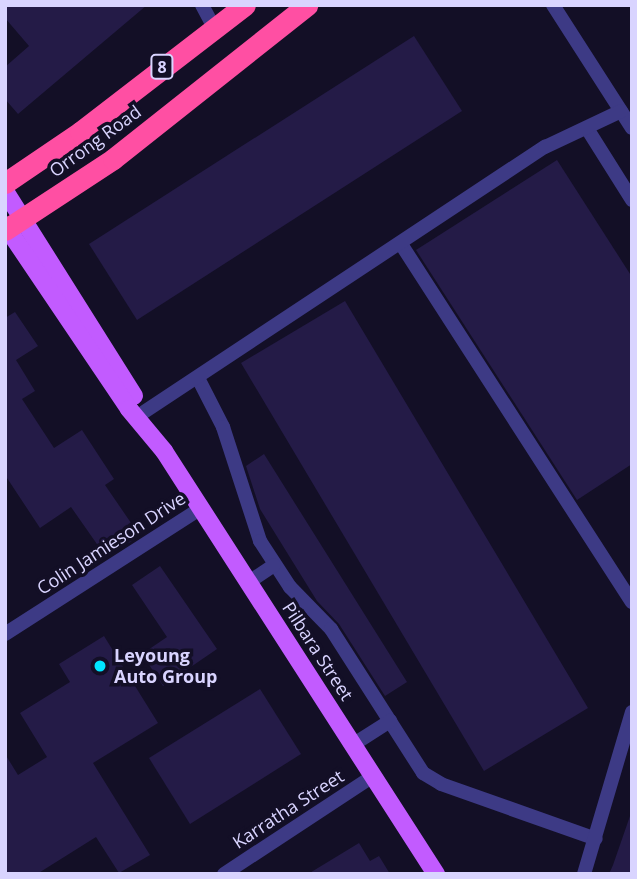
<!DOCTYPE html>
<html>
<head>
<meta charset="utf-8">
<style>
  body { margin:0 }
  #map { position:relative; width:637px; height:879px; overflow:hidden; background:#130f26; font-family:"Open Sans",sans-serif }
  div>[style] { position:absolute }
  .building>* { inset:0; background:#241b47 }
  .minor>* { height:14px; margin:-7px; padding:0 7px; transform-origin:7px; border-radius:7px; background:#3d3a85 }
  .major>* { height:18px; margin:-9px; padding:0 9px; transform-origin:9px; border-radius:9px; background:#c25bff }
  .highway>* { height:21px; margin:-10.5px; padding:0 10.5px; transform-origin:10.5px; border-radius:10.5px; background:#ff4fa3 }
  .dots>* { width:19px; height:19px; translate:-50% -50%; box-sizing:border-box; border:4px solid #130f26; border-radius:50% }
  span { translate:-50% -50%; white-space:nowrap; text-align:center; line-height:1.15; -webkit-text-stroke:7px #130f26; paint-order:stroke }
  .shield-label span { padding:2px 5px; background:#130f26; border:2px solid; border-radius:5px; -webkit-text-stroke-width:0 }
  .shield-label { font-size:16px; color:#d9d4ff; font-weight:700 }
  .street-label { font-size:18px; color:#d9d4ff }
  .poi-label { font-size:18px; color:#d9d4ff; font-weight:700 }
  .left { translate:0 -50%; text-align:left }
  .frame { position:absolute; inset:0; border:7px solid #d9d4ff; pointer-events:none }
</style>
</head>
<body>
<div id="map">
  <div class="building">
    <i style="clip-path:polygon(5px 5px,147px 5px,18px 114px,5px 99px,5px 67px,29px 46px,5px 18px)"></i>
    <i style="clip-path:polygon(414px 36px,462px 111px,137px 320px,89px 244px)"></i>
    <i style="clip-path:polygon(557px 160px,632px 277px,632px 464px,577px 500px,416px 250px)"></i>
    <i style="clip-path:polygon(345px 301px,588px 708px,484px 771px,241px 363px)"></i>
    <i style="clip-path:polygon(15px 312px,38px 346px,16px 360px,35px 391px,22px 399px,54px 448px,82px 430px,114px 479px,105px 485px,140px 536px,106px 557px,71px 507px,40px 528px,5px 475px,5px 318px)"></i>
    <i style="clip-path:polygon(264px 454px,407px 682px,385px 696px,339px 624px,317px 601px,260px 509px,246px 466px)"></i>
    <i style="clip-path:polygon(160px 566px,217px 649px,163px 686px,142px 654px,167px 637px,132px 585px)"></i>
    <i style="clip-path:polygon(104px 636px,158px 723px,93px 763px,150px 855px,119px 873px,96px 837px,37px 874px,5px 874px,5px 754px,18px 775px,47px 757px,20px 713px,70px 682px,59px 664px)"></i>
    <i style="clip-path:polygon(260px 689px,301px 754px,190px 824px,149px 758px)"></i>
    <i style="clip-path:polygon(630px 816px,632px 874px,609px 874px,613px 865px)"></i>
    <i style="clip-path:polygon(359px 843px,370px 861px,379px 856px,390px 874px,308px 874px)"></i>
  </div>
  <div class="minor">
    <i style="left:202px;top:5px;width:26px;rotate:62deg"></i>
    <i style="left:553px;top:5px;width:146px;rotate:57.3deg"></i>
    <i style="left:588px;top:130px;width:83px;rotate:57.8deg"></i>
    <i style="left:401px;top:244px;width:426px;rotate:57.2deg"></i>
    <i style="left:199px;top:380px;width:53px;rotate:62.9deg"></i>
    <i style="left:223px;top:427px;width:120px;rotate:72deg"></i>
    <i style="left:260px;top:541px;width:55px;rotate:56.9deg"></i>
    <i style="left:290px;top:587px;width:59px;rotate:45.7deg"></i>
    <i style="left:331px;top:629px;width:171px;rotate:57.4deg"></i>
    <i style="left:423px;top:773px;width:21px;rotate:31deg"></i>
    <i style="left:441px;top:784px;width:164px;rotate:19.5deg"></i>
    <i style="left:144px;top:412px;width:481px;rotate:-33.5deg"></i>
    <i style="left:545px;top:147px;width:84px;rotate:-25.3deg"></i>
    <i style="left:249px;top:582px;width:30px;rotate:-34deg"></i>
    <i style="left:5px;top:634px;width:233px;rotate:-32.7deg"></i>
    <i style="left:354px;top:744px;width:43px;rotate:-32.6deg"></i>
    <i style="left:224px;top:874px;width:178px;rotate:-33.3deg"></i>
    <i style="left:584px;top:874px;width:169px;rotate:-73.5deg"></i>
  </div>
  <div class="major">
    <i style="left:5px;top:191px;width:242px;rotate:57.8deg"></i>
    <i style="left:5px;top:225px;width:222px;rotate:56deg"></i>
    <i style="left:129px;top:409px;width:55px;rotate:50.2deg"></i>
    <i style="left:164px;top:451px;width:503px;rotate:57.26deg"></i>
  </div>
  <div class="highway">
    <i style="left:5px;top:183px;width:91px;rotate:-34.2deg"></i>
    <i style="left:80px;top:132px;width:208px;rotate:-37.6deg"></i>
    <i style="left:5px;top:230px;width:129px;rotate:-33.3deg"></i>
    <i style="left:113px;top:159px;width:248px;rotate:-38.4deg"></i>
  </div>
  <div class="dots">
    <i style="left:100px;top:666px;background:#00e5ff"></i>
  </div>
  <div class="shield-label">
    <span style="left:162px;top:67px">8</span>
  </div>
  <div class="street-label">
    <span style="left:95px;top:141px;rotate:-36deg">Orrong Road</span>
    <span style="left:111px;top:543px;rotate:-33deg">Colin Jamieson Drive</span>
    <span style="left:318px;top:651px;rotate:57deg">Pilbara Street</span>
    <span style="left:288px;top:809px;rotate:-33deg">Karratha Street</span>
  </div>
  <div class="poi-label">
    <span class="left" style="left:114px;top:666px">Leyoung<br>Auto Group</span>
  </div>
  <div class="frame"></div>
</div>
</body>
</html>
